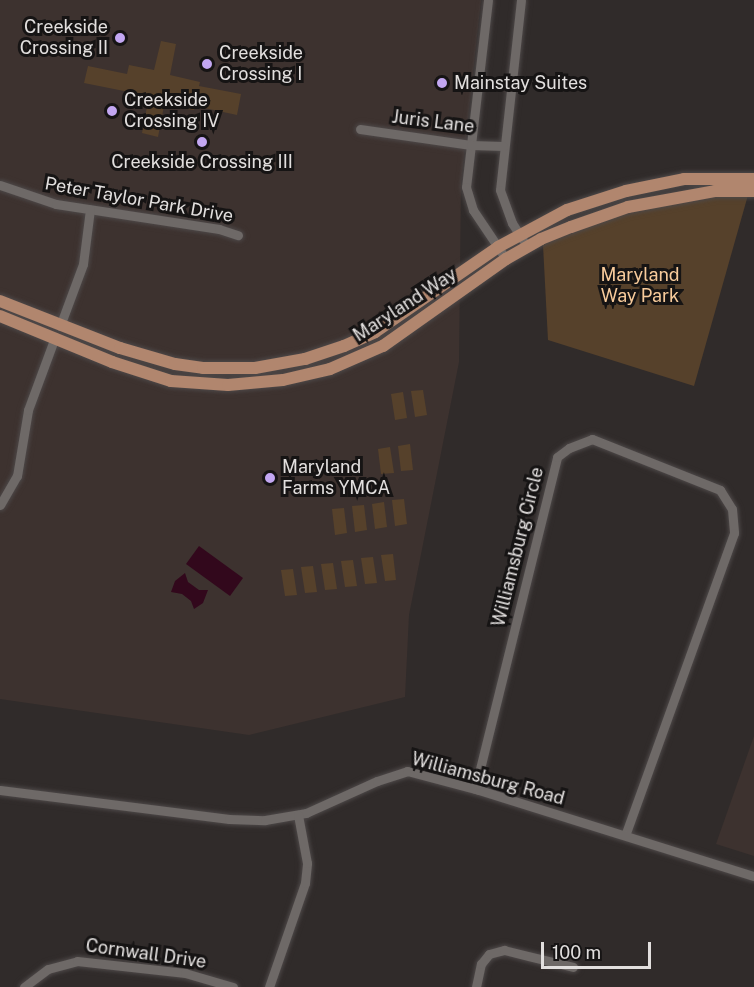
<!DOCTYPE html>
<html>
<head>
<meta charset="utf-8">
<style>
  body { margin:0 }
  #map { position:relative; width:754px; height:987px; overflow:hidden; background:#302b2a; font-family:"Public Sans",sans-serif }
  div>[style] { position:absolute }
  .built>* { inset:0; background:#3d322f }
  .green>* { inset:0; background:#56412b }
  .water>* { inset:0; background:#32081c }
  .roads { filter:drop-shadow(0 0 2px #4d4848) drop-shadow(0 0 2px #4d4848) }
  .minor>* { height:9px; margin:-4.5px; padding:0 4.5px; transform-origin:4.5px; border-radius:4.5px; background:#6e6967 }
  .major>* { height:12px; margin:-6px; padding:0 6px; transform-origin:6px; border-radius:6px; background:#b1866e }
  .dots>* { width:16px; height:16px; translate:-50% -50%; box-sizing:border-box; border:3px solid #161414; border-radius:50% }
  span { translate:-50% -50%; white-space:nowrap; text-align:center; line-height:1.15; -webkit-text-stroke:6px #161414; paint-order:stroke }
  .poi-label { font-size:18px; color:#e2dfde }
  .right { translate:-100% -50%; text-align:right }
  .left { translate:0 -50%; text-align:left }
  .street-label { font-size:18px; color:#e2dfde }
  .park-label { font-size:18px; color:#f8cb9b }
  .scale { position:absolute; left:541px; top:942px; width:110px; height:27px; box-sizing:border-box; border:3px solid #e2dfde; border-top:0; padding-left:8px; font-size:18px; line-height:21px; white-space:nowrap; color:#e2dfde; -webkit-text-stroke:4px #161414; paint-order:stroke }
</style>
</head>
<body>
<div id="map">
  <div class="built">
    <i style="clip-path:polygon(0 0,481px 0,461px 183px,459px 362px,409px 615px,405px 697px,249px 735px,0 699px)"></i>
    <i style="clip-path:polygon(754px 736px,754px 856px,716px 844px)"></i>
  </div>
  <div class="green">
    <i style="clip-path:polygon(161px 41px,176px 44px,170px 75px,200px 82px,199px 86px,241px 94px,237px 115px,195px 106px,194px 110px,164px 106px,158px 137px,142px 133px,149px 96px,84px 83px,88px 66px,127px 74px,129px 65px,154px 70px)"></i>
    <i style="clip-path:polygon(748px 195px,694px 386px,548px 340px,543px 245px,603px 216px,672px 199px)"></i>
    <i style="clip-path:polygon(423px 390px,427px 415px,415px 417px,411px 391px)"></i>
    <i style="clip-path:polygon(403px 392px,407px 418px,395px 420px,391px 394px)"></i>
    <i style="clip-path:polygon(410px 444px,413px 470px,401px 471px,398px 446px)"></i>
    <i style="clip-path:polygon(390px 447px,394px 473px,381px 474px,378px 449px)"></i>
    <i style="clip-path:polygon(404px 499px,407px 524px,395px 526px,392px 500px)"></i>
    <i style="clip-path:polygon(384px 502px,387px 527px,375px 529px,372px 504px)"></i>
    <i style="clip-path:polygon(364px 505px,367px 530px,355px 532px,352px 506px)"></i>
    <i style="clip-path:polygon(344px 508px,347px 533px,335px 535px,332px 509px)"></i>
    <i style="clip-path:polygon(393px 554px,396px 580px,385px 581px,381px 555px)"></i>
    <i style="clip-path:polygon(373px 557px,377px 583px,365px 584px,361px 558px)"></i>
    <i style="clip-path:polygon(353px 560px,357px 586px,345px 587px,341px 561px)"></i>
    <i style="clip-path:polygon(333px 563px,337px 589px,325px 590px,321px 564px)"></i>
    <i style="clip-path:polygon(313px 566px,317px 592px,305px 593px,301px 567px)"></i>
    <i style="clip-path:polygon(293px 569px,297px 595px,285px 596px,281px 570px)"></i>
  </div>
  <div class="water">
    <i style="clip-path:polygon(199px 546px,243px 578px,230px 596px,186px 564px)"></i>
    <i style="clip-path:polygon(185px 573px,188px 582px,199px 590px,208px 590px,203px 603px,194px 609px,191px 601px,182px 594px,171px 592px,175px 581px)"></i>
  </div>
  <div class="roads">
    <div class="minor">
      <i style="left:488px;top:0;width:188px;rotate:96.7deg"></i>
      <i style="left:466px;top:187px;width:24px;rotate:73deg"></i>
      <i style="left:473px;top:210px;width:59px;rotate:56deg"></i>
      <i style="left:521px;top:0;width:191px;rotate:96.3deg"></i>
      <i style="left:500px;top:190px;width:35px;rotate:70deg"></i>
      <i style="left:512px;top:223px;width:20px;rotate:57deg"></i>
      <i style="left:360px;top:129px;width:112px;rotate:8.2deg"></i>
      <i style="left:471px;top:145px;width:32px;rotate:2deg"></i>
      <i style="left:0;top:185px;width:59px;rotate:18.7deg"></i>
      <i style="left:56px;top:204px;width:165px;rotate:8.7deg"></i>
      <i style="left:219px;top:229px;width:20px;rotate:18deg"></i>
      <i style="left:60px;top:326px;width:66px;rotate:-69.6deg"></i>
      <i style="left:83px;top:264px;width:55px;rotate:-82.7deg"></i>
      <i style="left:0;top:505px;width:34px;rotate:-60deg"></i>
      <i style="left:17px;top:476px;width:67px;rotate:-80.5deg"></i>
      <i style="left:28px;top:410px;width:78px;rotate:-69.7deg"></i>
      <i style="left:475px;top:789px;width:342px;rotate:-76.1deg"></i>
      <i style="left:557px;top:457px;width:15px;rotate:-37deg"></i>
      <i style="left:569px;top:448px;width:25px;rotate:-21deg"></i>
      <i style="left:592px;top:439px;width:138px;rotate:21.7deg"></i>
      <i style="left:720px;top:490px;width:22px;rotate:58deg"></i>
      <i style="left:732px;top:509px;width:24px;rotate:85deg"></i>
      <i style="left:734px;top:533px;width:321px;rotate:109.8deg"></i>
      <i style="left:0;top:790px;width:231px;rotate:7.2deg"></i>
      <i style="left:229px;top:819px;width:36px;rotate:2deg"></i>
      <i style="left:265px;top:820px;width:42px;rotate:-9.7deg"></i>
      <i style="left:306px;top:813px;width:78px;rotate:-24.3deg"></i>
      <i style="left:377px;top:781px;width:32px;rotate:-18deg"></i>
      <i style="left:407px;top:771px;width:74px;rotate:14.8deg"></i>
      <i style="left:479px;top:790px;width:288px;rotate:17.4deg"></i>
      <i style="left:24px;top:987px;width:30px;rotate:-37deg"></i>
      <i style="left:48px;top:969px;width:30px;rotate:-15deg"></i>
      <i style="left:77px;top:961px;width:109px;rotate:6.3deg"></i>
      <i style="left:185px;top:973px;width:50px;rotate:16.3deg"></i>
      <i style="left:269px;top:987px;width:110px;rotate:-70.9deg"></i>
      <i style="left:305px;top:883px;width:20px;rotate:-84deg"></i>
      <i style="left:307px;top:863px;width:49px;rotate:-100.6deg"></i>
      <i style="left:476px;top:987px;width:24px;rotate:-78deg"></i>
      <i style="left:481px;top:964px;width:13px;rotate:-51deg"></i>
      <i style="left:489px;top:954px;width:16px;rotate:-15deg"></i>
      <i style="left:504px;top:950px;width:71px;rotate:13.8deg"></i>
    </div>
    <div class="major">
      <i style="left:0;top:301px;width:129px;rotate:21.4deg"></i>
      <i style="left:120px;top:348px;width:57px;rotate:16.2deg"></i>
      <i style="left:175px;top:364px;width:28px;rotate:8deg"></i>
      <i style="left:203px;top:368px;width:52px"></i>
      <i style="left:255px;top:368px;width:51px;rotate:-10.2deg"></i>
      <i style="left:305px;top:359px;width:41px;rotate:-18.4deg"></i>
      <i style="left:344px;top:346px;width:34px;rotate:-24deg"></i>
      <i style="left:375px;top:332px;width:150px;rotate:-34.6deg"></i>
      <i style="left:498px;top:247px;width:78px;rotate:-28.2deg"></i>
      <i style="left:567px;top:210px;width:62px;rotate:-17.9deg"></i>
      <i style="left:626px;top:191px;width:59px;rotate:-11.7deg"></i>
      <i style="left:684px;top:179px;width:70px"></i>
      <i style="left:0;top:316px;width:121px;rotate:22.3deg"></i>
      <i style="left:112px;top:362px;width:62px;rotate:17.9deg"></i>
      <i style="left:171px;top:381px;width:57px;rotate:4deg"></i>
      <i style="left:228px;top:385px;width:55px;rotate:-5.2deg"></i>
      <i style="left:283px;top:380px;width:48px;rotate:-13.2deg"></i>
      <i style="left:330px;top:369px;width:58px;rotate:-23.5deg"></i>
      <i style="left:383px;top:346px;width:151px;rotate:-35.3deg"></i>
      <i style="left:506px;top:259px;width:40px;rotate:-29.7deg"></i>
      <i style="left:541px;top:239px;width:32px;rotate:-22deg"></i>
      <i style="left:571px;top:227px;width:60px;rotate:-19.3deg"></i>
      <i style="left:628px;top:207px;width:88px;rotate:-10.4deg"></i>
      <i style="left:715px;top:191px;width:39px"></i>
    </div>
  </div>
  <div class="dots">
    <i style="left:120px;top:38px;background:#c3a7f2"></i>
    <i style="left:207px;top:64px;background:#c3a7f2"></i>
    <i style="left:442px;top:83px;background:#c3a7f2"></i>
    <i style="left:112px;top:111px;background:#c3a7f2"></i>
    <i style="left:202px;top:142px;background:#c3a7f2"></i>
    <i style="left:270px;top:478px;background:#c3a7f2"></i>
  </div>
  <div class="poi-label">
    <span class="right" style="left:108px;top:38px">Creekside<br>Crossing II</span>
    <span class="left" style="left:219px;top:64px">Creekside<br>Crossing I</span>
    <span class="left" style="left:454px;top:83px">Mainstay Suites</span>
    <span class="left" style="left:124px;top:111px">Creekside<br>Crossing IV</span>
    <span style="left:202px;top:162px">Creekside Crossing III</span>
    <span class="left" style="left:282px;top:478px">Maryland<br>Farms YMCA</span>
  </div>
  <div class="street-label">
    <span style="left:433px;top:122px;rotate:7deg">Juris Lane</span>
    <span style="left:139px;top:200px;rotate:10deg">Peter Taylor Park Drive</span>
    <span style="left:405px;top:305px;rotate:-33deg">Maryland Way</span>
    <span style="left:518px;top:547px;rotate:-76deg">Williamsburg Circle</span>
    <span style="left:488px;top:779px;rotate:15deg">Williamsburg Road</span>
    <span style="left:146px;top:954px;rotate:8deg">Cornwall Drive</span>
  </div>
  <div class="park-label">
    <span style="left:640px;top:286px">Maryland<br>Way Park</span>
  </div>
  <div class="scale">100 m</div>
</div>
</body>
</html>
